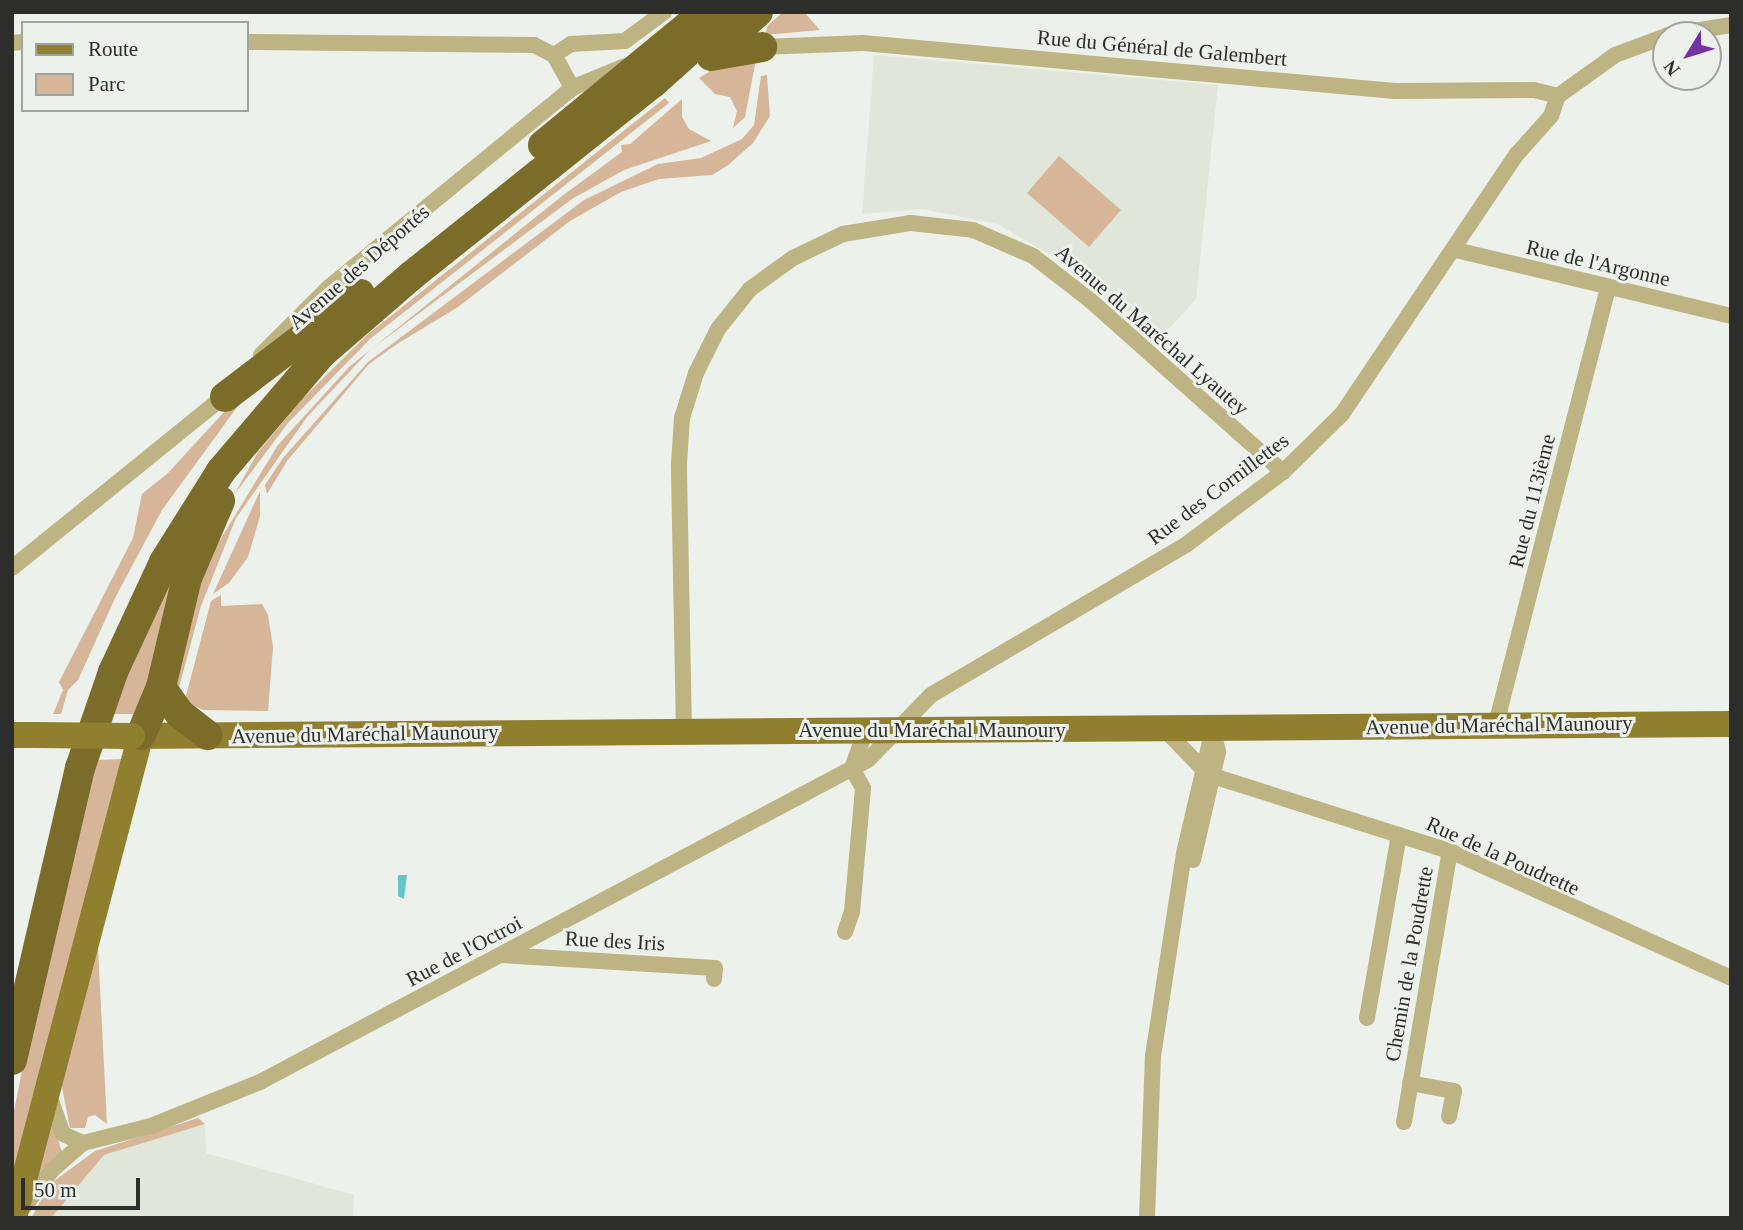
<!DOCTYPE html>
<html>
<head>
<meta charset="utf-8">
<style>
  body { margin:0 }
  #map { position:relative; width:1743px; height:1230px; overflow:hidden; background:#edf1eb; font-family:"Times New Roman",serif }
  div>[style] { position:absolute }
  .built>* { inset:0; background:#e0e7da }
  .green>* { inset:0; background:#d6b599 }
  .water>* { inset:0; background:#66c4cb }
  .street>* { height:16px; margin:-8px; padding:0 8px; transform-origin:8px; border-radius:8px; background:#beb382 }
  .primary>* { height:26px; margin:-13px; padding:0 13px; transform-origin:13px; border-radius:13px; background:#907f2f }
  .highway>* { height:30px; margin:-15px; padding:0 15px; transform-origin:15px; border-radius:15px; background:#7b6d29 }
  .primary-bridge>* { height:26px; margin:-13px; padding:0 13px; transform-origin:13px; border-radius:13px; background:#907f2f }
  span { translate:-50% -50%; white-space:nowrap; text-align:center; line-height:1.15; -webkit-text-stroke:6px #edf1eb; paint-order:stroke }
  .street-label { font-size:21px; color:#2d2e2c }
  .frame { position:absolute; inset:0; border:14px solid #2d2e2c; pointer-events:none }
  .legend { position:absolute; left:21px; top:21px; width:228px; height:91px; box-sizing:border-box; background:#edf1eb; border:2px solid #a0a39f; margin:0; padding:9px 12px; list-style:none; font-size:21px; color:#2d2e2c }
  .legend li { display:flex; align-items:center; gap:14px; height:35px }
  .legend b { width:35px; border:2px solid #a0a39f }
  .north { position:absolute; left:1652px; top:21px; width:70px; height:70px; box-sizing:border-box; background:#edf1eb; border:2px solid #a0a39f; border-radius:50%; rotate:232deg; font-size:19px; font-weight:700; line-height:28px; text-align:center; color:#2d2e2c }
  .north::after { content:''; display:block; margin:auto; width:24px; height:32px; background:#7432a6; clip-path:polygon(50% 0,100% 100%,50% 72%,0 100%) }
  .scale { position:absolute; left:21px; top:1178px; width:119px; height:32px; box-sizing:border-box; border:4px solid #2d2e2c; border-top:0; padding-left:9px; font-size:21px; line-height:24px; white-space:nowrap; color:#2d2e2c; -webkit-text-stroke:5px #edf1eb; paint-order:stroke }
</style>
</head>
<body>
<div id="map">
  <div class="built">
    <i style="clip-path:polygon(874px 55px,1218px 85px,1196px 299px,1156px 343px,1063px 262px,997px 224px,922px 209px,862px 214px)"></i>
    <i style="clip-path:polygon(205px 1124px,206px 1153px,354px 1195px,353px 1218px,51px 1218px,104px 1155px)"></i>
  </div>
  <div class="green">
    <i style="clip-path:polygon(783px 12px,804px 12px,820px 30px,765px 35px,768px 25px)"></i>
    <i style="clip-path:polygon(756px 59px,745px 117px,733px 128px,737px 111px,730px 97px,715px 94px,699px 78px,709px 72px,706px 66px)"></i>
    <i style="clip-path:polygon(767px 75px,770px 116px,753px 143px,727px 166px,712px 175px,659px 179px,621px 192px,570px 221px,458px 307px,397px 344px,369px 364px,287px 461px,267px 494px,265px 485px,283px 458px,368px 362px,584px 200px,658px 164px,701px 158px,742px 139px,754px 125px,761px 76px)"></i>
    <i style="clip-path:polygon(665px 98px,669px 103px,370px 339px,288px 423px,234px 495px,212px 540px,217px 545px,278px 445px,349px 367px,562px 196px,622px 152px,621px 145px,630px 144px,682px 99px,682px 117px,689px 129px,711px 141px,624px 170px,572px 199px,370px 350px,307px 417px,236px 518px,201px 606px,175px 702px,172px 682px,202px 552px,258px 452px,303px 398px,367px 335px)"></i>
    <i style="clip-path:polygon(1059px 156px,1121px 210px,1089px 247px,1027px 193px)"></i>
    <i style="clip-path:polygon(236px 399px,243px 399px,162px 510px,116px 596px,78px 680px,68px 690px,61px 714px,53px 714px,63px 690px,59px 682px,133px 538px,142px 494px,168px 473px)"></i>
    <i style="clip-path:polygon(260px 491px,260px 516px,248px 557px,229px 583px,213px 594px)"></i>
    <i style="clip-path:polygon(187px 544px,140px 714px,108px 714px)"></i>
    <i style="clip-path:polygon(221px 595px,221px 606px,262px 604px,268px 615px,273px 647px,268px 711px,203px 710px,188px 703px,186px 696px,211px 601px)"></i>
    <i style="clip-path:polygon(124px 759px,12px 1197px,12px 1122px,42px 967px,95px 760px)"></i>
    <i style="clip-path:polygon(97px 929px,107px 1124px,95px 1115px,88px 1117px,85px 1128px,70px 1128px,60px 1077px)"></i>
    <i style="clip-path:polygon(46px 1105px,62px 1152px,30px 1183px)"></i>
    <i style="clip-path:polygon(198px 1118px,205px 1124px,104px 1155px,51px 1218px,31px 1218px,50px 1184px,95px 1151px)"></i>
  </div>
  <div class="water">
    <i style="clip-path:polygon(398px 875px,407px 875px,404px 899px,398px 896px)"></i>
  </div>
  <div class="street">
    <i style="left:1668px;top:35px;width:64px;rotate:-9deg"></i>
    <i style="left:247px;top:42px;width:287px;rotate:0.6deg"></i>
    <i style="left:534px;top:45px;width:22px;rotate:27deg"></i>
    <i style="left:554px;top:55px;width:38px;rotate:61deg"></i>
    <i style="left:12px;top:43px;width:11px;rotate:-5deg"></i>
    <i style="left:762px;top:47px;width:101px;rotate:-2.3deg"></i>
    <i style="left:863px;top:43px;width:534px;rotate:5.16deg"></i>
    <i style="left:1395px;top:91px;width:139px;rotate:-0.4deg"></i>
    <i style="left:1534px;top:90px;width:25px;rotate:14deg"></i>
    <i style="left:554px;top:55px;width:20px;rotate:-33deg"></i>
    <i style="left:571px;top:44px;width:54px;rotate:-3.2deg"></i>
    <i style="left:625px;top:41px;width:49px;rotate:-36.6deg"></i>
    <i style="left:1558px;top:96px;width:70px;rotate:-35.7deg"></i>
    <i style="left:1615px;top:55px;width:54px;rotate:-20.4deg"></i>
    <i style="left:1456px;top:250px;width:283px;rotate:13.5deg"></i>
    <i style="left:261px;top:355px;width:95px;rotate:-45deg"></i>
    <i style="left:328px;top:288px;width:315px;rotate:-39.3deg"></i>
    <i style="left:572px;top:88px;width:57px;rotate:-22.5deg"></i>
    <i style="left:12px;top:568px;width:278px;rotate:-39deg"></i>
    <i style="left:1496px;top:724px;width:450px;rotate:-75.6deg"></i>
    <i style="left:1164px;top:729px;width:53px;rotate:45.8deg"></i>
    <i style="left:684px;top:732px;width:268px;rotate:-91.1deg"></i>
    <i style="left:679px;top:464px;width:46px;rotate:-86.3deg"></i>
    <i style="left:682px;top:418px;width:47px;rotate:-72.7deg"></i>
    <i style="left:696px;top:373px;width:49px;rotate:-63.4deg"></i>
    <i style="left:718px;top:329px;width:51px;rotate:-51.3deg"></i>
    <i style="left:750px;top:289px;width:53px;rotate:-35.8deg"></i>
    <i style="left:793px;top:258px;width:55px;rotate:-25.6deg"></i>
    <i style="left:843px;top:234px;width:69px;rotate:-9.2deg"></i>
    <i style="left:911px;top:223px;width:62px;rotate:6.4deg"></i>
    <i style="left:973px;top:230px;width:65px;rotate:23.4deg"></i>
    <i style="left:1033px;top:256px;width:73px;rotate:37.8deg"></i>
    <i style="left:1091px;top:301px;width:257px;rotate:41.7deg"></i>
    <i style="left:852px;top:768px;width:40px;rotate:-69.8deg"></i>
    <i style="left:1213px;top:776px;width:249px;rotate:17.6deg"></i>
    <i style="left:1450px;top:851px;width:308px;rotate:24.3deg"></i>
    <i style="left:1193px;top:860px;width:111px;rotate:-77deg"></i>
    <i style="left:1218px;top:752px;width:22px;rotate:-103deg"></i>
    <i style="left:845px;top:932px;width:21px;rotate:-71deg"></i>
    <i style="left:852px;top:912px;width:124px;rotate:-84.9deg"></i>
    <i style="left:863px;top:788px;width:23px;rotate:-119deg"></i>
    <i style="left:502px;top:955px;width:213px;rotate:3.5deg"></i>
    <i style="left:715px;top:968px;width:11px;rotate:95deg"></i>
    <i style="left:1367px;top:1018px;width:186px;rotate:-80.1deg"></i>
    <i style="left:1410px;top:1083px;width:45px;rotate:10.3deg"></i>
    <i style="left:1454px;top:1091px;width:26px;rotate:101deg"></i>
    <i style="left:49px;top:1095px;width:41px;rotate:70.3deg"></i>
    <i style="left:63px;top:1134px;width:22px;rotate:24deg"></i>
    <i style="left:1404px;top:1122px;width:275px;rotate:-80.4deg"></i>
    <i style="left:24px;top:1207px;width:46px;rotate:-52.9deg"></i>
    <i style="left:52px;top:1170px;width:41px;rotate:-41.1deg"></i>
    <i style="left:83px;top:1143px;width:70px;rotate:-14deg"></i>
    <i style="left:151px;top:1126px;width:118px;rotate:-22deg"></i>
    <i style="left:260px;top:1082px;width:688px;rotate:-27.91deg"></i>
    <i style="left:868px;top:760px;width:91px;rotate:-45.9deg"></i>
    <i style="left:931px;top:695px;width:297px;rotate:-30.5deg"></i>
    <i style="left:1187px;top:544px;width:120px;rotate:-36.9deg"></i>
    <i style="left:1283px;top:472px;width:83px;rotate:-44.5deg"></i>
    <i style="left:1342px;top:414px;width:313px;rotate:-56.1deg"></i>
    <i style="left:1517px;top:154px;width:51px;rotate:-48.2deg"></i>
    <i style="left:1551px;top:116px;width:21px;rotate:-71deg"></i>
    <i style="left:1147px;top:1218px;width:162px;rotate:-87.9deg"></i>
    <i style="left:1153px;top:1056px;width:205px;rotate:-81.3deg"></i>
    <i style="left:1184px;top:853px;width:127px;rotate:-76.8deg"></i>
  </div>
  <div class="primary">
    <i style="left:12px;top:735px;width:22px"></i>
    <i style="left:132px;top:736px;width:1599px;rotate:-0.43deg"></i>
    <i style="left:14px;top:1218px;width:499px;rotate:-75.3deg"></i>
  </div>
  <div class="highway">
    <i style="left:722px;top:45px;width:49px;rotate:-42.5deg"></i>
    <i style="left:711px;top:56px;width:52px;rotate:-10deg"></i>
    <i style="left:543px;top:145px;width:202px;rotate:-39.4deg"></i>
    <i style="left:225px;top:397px;width:170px;rotate:-37.3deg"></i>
    <i style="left:161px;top:687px;width:32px;rotate:55deg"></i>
    <i style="left:179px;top:713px;width:36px;rotate:38deg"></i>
    <i style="left:141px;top:735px;width:52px;rotate:-67.4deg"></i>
    <i style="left:161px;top:687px;width:112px;rotate:-76.6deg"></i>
    <i style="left:187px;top:578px;width:84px;rotate:-66.8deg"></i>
    <i style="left:12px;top:1060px;width:300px;rotate:-76.9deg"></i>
    <i style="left:80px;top:768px;width:102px;rotate:-71deg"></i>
    <i style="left:113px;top:672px;width:121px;rotate:-65.1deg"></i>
    <i style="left:164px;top:562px;width:107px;rotate:-57.9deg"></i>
    <i style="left:221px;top:471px;width:154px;rotate:-49.5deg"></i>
    <i style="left:321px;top:354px;width:119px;rotate:-40.9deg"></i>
    <i style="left:411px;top:276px;width:310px;rotate:-38.6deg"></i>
    <i style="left:653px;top:83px;width:106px;rotate:-41.9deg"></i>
  </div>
  <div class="primary-bridge">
    <i style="left:34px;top:735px;width:98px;rotate:0.6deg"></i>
  </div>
  <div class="street-label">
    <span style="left:1162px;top:48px;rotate:5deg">Rue du Général de Galembert</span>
    <span style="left:1598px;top:263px;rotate:13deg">Rue de l'Argonne</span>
    <span style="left:359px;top:267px;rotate:-41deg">Avenue des Déportés</span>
    <span style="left:1152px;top:330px;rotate:41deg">Avenue du Maréchal Lyautey</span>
    <span style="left:1218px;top:489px;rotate:-37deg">Rue des Cornillettes</span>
    <span style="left:1532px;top:501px;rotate:-76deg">Rue du 113ième</span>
    <span style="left:1499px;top:725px;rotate:-1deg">Avenue du Maréchal Maunoury</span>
    <span style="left:932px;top:730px">Avenue du Maréchal Maunoury</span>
    <span style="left:365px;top:734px;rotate:-1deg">Avenue du Maréchal Maunoury</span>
    <span style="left:1503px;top:856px;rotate:24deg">Rue de la Poudrette</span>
    <span style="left:615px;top:941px;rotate:3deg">Rue des Iris</span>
    <span style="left:464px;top:951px;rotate:-28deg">Rue de l'Octroi</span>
    <span style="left:1409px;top:964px;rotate:-80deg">Chemin de la Poudrette</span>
  </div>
  <div class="frame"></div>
  <ul class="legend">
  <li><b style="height:9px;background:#907f2f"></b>Route</li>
  <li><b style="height:19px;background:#d6b599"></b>Parc</li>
  </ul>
  <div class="north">N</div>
  <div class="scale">50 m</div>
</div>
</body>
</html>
